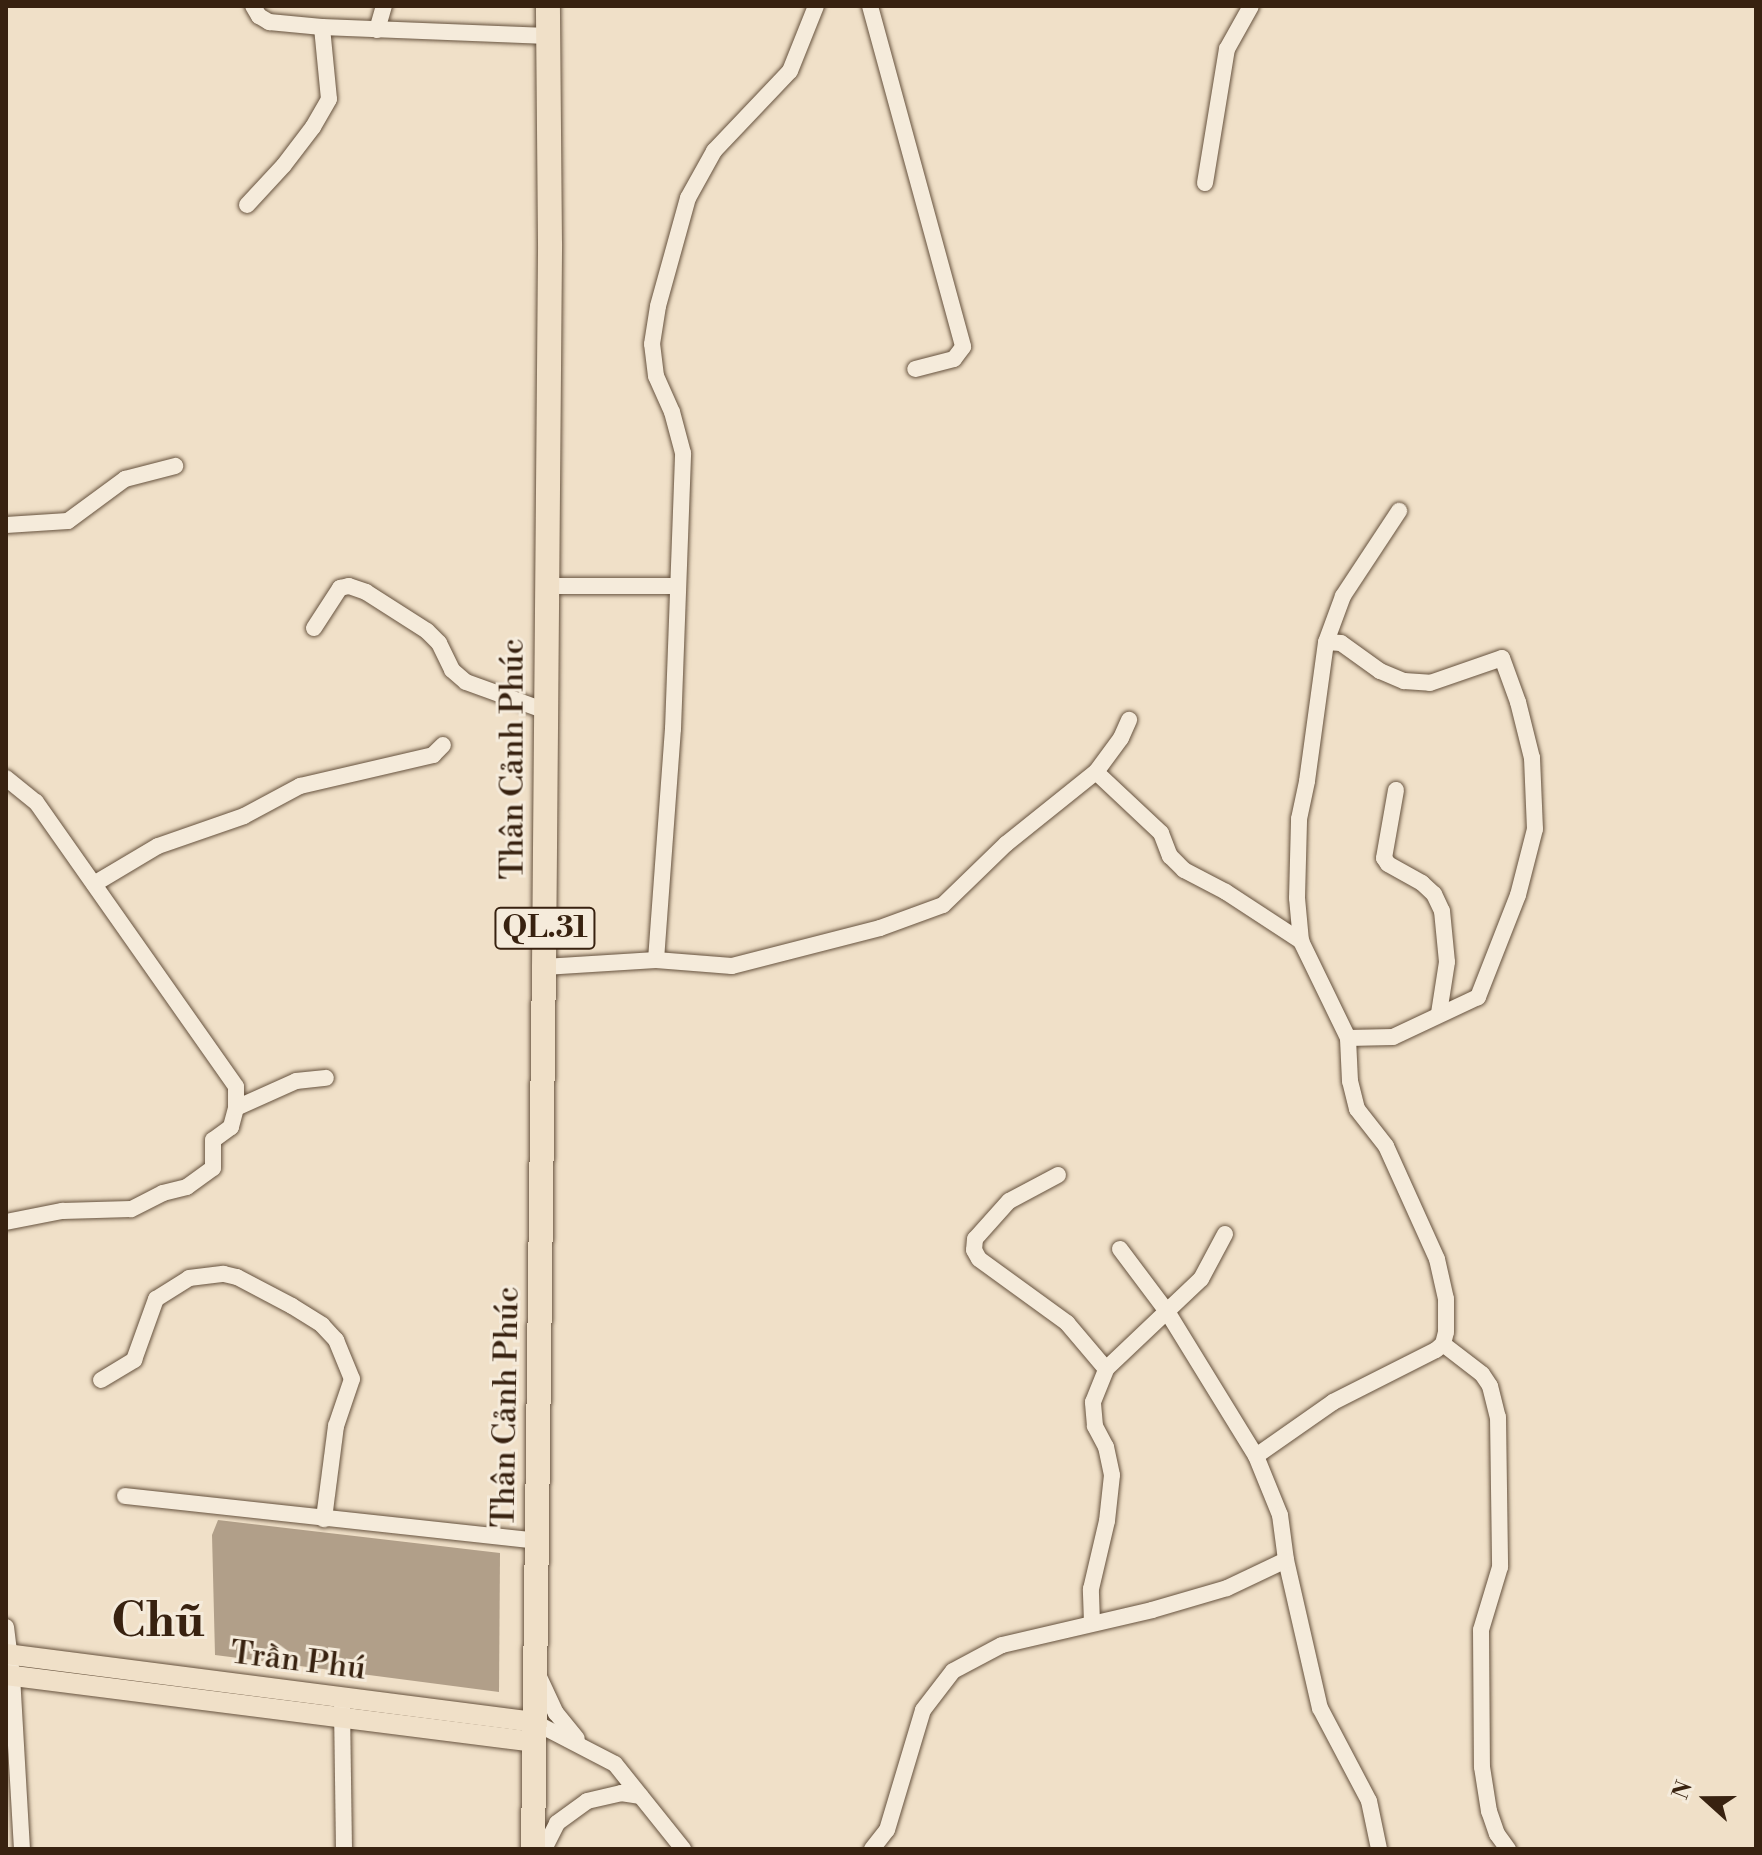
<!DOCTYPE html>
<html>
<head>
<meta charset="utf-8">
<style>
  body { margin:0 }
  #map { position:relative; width:1762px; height:1855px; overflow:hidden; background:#f0e0c8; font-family:"Libre Bodoni",serif }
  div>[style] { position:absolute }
  .water>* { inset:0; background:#b19f89 }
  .roads { filter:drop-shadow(0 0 2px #66523e) drop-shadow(0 0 2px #66523e) }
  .minor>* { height:16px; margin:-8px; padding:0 8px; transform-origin:8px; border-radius:8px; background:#f5ebdb }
  .major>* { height:20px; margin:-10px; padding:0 10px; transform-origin:10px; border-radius:10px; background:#f0e0c8 }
  .highway>* { height:24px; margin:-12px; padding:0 12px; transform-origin:12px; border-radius:12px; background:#f0e0c8 }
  span { translate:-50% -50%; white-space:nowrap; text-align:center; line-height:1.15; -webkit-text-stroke:6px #f5ebdb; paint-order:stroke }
  .shield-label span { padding:2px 6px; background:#f5ebdb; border:2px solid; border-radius:6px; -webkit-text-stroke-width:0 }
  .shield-label { font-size:30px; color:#382210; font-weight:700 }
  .street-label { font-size:32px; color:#382210 }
  .town-label { font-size:48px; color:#382210; font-weight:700 }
  .frame { position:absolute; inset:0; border:8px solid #382210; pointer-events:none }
  .north { position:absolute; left:1666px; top:1759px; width:80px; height:80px; -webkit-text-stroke:6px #f5ebdb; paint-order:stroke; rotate:291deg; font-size:22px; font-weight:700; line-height:32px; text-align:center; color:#382210 }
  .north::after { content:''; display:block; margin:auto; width:28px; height:36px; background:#382210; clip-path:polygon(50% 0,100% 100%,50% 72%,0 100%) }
</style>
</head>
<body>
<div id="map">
  <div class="water">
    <i style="clip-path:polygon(218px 1520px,500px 1553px,499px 1692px,215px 1655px,212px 1535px)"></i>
  </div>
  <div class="roads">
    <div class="minor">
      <i style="left:253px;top:6px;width:12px;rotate:59deg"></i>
      <i style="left:259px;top:16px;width:12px;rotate:31deg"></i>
      <i style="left:269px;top:22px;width:53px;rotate:5.4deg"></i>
      <i style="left:322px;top:27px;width:226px;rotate:2.3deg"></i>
      <i style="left:870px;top:6px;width:353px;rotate:74.7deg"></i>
      <i style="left:963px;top:347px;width:15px;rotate:127deg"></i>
      <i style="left:954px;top:359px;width:40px;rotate:165.6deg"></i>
      <i style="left:377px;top:30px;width:25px;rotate:-74deg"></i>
      <i style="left:1205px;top:183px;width:136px;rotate:-80.7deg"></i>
      <i style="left:1227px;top:49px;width:49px;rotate:-60.8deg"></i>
      <i style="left:247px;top:205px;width:54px;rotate:-47.2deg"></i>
      <i style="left:284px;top:165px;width:48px;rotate:-52.7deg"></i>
      <i style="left:313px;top:127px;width:32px;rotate:-60deg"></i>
      <i style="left:329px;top:99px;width:72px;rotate:-95.6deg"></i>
      <i style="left:6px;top:525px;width:62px;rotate:-3.7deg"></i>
      <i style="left:68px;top:521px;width:71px;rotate:-36.4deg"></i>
      <i style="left:125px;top:479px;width:52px;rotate:-14.6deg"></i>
      <i style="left:546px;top:586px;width:132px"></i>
      <i style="left:314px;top:628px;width:48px;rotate:-57deg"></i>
      <i style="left:340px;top:588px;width:9px;rotate:-13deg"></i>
      <i style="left:349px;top:586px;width:18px;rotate:19deg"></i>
      <i style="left:366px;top:592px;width:72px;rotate:32.6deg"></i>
      <i style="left:427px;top:631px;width:17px;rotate:45deg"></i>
      <i style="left:439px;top:643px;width:30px;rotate:64deg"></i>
      <i style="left:452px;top:670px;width:18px;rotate:41deg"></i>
      <i style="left:466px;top:682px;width:85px;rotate:19.9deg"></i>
      <i style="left:1326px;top:642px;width:15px;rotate:4deg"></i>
      <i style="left:1341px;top:643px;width:48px;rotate:35.7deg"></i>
      <i style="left:1380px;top:671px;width:26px;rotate:23deg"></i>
      <i style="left:1404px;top:681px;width:26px;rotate:4deg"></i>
      <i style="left:1430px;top:683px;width:76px;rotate:-19.1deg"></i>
      <i style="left:1502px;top:658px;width:47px;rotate:70deg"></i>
      <i style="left:1518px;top:702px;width:58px;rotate:76deg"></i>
      <i style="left:1532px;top:758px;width:71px;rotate:87.6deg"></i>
      <i style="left:1535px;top:829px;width:68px;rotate:104.4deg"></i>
      <i style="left:1518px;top:895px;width:110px;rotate:111.4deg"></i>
      <i style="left:1478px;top:997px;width:94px;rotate:154.8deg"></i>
      <i style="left:1393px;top:1037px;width:45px;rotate:178.7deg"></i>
      <i style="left:1096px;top:772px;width:89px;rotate:43.2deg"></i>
      <i style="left:1161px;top:833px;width:25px;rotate:69deg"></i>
      <i style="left:1170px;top:856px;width:20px;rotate:45deg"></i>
      <i style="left:1184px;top:870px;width:47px;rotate:27.6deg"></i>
      <i style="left:1226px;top:892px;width:90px;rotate:33.2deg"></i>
      <i style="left:6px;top:778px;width:38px;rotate:39deg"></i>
      <i style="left:36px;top:802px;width:348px;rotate:54.9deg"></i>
      <i style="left:236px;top:1087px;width:21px;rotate:90deg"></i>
      <i style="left:236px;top:1108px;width:20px;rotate:105deg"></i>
      <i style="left:231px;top:1127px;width:22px;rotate:144deg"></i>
      <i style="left:213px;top:1140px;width:28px;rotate:90deg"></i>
      <i style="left:213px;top:1168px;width:32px;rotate:144deg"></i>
      <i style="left:187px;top:1187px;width:25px;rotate:166deg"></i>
      <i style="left:163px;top:1193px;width:36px;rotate:153deg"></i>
      <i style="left:131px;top:1209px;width:69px;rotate:178.3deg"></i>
      <i style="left:62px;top:1211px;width:57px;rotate:168.9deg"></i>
      <i style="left:1396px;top:790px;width:69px;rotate:100deg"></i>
      <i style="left:1384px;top:858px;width:7px;rotate:56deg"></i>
      <i style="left:1388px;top:864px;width:39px;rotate:29deg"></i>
      <i style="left:1422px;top:883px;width:16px;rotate:43deg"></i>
      <i style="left:1434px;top:894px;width:19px;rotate:65deg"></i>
      <i style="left:1442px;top:911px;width:51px;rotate:84.4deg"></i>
      <i style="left:1447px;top:962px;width:52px;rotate:98.9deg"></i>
      <i style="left:94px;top:884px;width:74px;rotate:-30.7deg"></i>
      <i style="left:158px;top:846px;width:91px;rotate:-19.2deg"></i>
      <i style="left:244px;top:816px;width:64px;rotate:-28.2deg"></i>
      <i style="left:300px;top:786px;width:137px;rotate:-13.1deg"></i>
      <i style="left:433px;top:755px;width:14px;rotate:-45deg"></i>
      <i style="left:656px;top:960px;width:232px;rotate:-85.8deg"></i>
      <i style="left:673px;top:729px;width:276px;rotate:-87.9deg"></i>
      <i style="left:683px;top:453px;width:42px;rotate:-105deg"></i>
      <i style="left:672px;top:412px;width:39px;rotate:-114deg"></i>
      <i style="left:656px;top:376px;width:32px;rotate:-97deg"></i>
      <i style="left:652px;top:344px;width:38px;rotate:-81deg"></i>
      <i style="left:658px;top:306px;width:112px;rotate:-74.5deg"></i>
      <i style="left:688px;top:198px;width:54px;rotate:-61deg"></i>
      <i style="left:714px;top:151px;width:110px;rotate:-46.5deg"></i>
      <i style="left:790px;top:71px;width:70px;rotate:-68.2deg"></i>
      <i style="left:544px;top:967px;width:112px;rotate:-3.6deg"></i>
      <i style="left:656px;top:960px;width:76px;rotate:4.5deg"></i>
      <i style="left:732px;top:966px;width:153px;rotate:-14.4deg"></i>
      <i style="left:880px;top:928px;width:67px;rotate:-20.1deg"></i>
      <i style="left:943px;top:905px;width:88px;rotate:-44.1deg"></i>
      <i style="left:1006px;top:844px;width:115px;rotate:-38.7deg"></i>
      <i style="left:1096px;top:772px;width:42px;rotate:-53.7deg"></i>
      <i style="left:1121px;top:738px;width:20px;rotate:-66deg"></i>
      <i style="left:236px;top:1108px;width:66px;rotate:-24.2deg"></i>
      <i style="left:296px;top:1081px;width:30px;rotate:-6deg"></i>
      <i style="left:1058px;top:1175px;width:55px;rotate:152deg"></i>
      <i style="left:1009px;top:1201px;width:51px;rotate:131.8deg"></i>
      <i style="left:975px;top:1239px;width:11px;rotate:95deg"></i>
      <i style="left:974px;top:1250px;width:10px;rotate:61deg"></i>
      <i style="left:979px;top:1259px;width:109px;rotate:36deg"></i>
      <i style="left:1067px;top:1323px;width:60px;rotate:49.7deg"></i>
      <i style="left:1120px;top:1249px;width:80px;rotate:53.1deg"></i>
      <i style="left:1168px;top:1313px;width:168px;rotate:58.4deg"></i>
      <i style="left:1256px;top:1456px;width:64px;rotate:67.9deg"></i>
      <i style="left:1280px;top:1515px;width:45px;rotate:82.4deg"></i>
      <i style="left:1286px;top:1560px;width:152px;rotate:77.1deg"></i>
      <i style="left:1320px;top:1708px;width:105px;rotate:62.2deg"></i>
      <i style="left:1369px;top:1801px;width:49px;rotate:78.2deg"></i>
      <i style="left:1443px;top:1344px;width:49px;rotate:37.6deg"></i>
      <i style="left:1482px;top:1374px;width:14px;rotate:56deg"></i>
      <i style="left:1490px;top:1386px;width:32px;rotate:76deg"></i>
      <i style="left:1498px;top:1417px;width:150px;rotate:89.2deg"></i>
      <i style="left:1500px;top:1567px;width:66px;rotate:106.8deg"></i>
      <i style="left:1481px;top:1630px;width:137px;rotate:89.6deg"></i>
      <i style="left:1482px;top:1767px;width:45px;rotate:81deg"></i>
      <i style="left:1489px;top:1811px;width:24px;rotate:71deg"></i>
      <i style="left:1497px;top:1834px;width:19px;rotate:54deg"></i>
      <i style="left:101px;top:1380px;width:39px;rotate:-31deg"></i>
      <i style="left:134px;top:1360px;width:65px;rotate:-70.2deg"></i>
      <i style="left:156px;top:1299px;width:39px;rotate:-32deg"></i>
      <i style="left:189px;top:1278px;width:35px;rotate:-7deg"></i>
      <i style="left:224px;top:1274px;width:13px;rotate:13deg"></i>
      <i style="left:237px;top:1277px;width:62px;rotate:27.8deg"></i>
      <i style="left:292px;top:1306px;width:36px;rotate:32deg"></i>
      <i style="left:322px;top:1325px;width:21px;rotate:47deg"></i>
      <i style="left:336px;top:1340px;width:42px;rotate:67.7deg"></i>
      <i style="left:352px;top:1379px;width:50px;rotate:108.8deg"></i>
      <i style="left:336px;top:1426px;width:94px;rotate:97.4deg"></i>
      <i style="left:1256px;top:1456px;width:94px;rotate:-35deg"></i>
      <i style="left:1333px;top:1402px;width:115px;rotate:-26.8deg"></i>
      <i style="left:1436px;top:1350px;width:9px;rotate:-41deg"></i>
      <i style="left:1443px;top:1344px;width:12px;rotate:-76deg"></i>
      <i style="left:1446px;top:1332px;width:33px;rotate:-90deg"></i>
      <i style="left:1446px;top:1299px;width:41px;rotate:-102.7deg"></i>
      <i style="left:1437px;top:1259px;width:124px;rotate:-114.3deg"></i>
      <i style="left:1386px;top:1146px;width:47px;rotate:-128.1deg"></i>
      <i style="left:1357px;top:1109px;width:29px;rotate:-104deg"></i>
      <i style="left:1350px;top:1081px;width:43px;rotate:-92.7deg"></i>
      <i style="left:1348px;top:1038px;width:108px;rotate:-115.9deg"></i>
      <i style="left:1301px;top:941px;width:43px;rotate:-95.3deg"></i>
      <i style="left:1297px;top:898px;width:79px;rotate:-88.5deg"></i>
      <i style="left:1299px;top:819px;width:39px;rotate:-78deg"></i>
      <i style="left:1307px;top:781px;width:140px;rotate:-82.2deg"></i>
      <i style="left:1326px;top:642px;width:49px;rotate:-69.7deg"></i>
      <i style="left:1343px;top:596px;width:102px;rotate:-56.6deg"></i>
      <i style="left:125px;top:1496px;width:413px;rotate:6.2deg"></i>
      <i style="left:1092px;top:1623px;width:34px;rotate:-92deg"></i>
      <i style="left:1091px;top:1589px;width:70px;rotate:-76.8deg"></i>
      <i style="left:1107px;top:1521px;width:46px;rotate:-83.8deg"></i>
      <i style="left:1112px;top:1475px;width:29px;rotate:-102deg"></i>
      <i style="left:1106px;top:1447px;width:24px;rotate:-118deg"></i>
      <i style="left:1095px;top:1426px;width:24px;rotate:-95deg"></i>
      <i style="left:1093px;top:1402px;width:35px;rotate:-68deg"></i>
      <i style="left:1106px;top:1369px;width:131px;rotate:-43.5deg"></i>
      <i style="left:1201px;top:1279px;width:51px;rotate:-61.9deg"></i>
      <i style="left:6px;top:1627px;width:49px;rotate:83deg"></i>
      <i style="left:12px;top:1676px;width:173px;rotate:86.7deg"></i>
      <i style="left:539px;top:1677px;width:40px;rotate:65deg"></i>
      <i style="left:556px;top:1713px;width:33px;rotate:51deg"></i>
      <i style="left:342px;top:1707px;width:142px;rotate:89.2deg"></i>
      <i style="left:534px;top:1722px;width:91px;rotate:27.4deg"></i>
      <i style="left:615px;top:1764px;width:109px;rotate:51.3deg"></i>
      <i style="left:544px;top:1849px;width:29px;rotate:-63deg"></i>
      <i style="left:557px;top:1823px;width:37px;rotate:-36deg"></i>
      <i style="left:587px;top:1801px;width:35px;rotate:-13deg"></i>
      <i style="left:621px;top:1793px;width:20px;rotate:9deg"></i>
      <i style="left:872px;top:1849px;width:24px;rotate:-52deg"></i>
      <i style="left:887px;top:1830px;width:125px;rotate:-73.3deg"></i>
      <i style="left:923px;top:1710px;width:49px;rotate:-52.4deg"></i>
      <i style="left:953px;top:1671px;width:55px;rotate:-28deg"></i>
      <i style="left:1002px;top:1645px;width:154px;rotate:-13.1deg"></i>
      <i style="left:1152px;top:1610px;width:78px;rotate:-16.3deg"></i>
      <i style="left:1227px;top:1588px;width:65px;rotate:-25.4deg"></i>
    </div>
    <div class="major">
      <i style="left:6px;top:1654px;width:532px;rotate:7.34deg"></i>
      <i style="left:6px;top:1675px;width:532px;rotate:7.23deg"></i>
    </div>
    <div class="highway">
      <i style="left:533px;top:1849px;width:882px;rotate:-89.29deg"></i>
      <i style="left:544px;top:967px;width:723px;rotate:-89.52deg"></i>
      <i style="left:550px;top:244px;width:238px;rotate:-90.5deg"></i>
    </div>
  </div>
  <div class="shield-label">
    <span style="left:545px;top:928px">QL.31</span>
  </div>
  <div class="street-label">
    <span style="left:513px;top:759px;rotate:-90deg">Thân Cảnh Phúc</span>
    <span style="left:506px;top:1407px;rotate:-89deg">Thân Cảnh Phúc</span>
    <span style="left:298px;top:1661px;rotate:7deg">Trần Phú</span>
  </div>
  <div class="town-label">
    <span style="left:158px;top:1623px">Chũ</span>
  </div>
  <div class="frame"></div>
  <div class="north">N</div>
</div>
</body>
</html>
